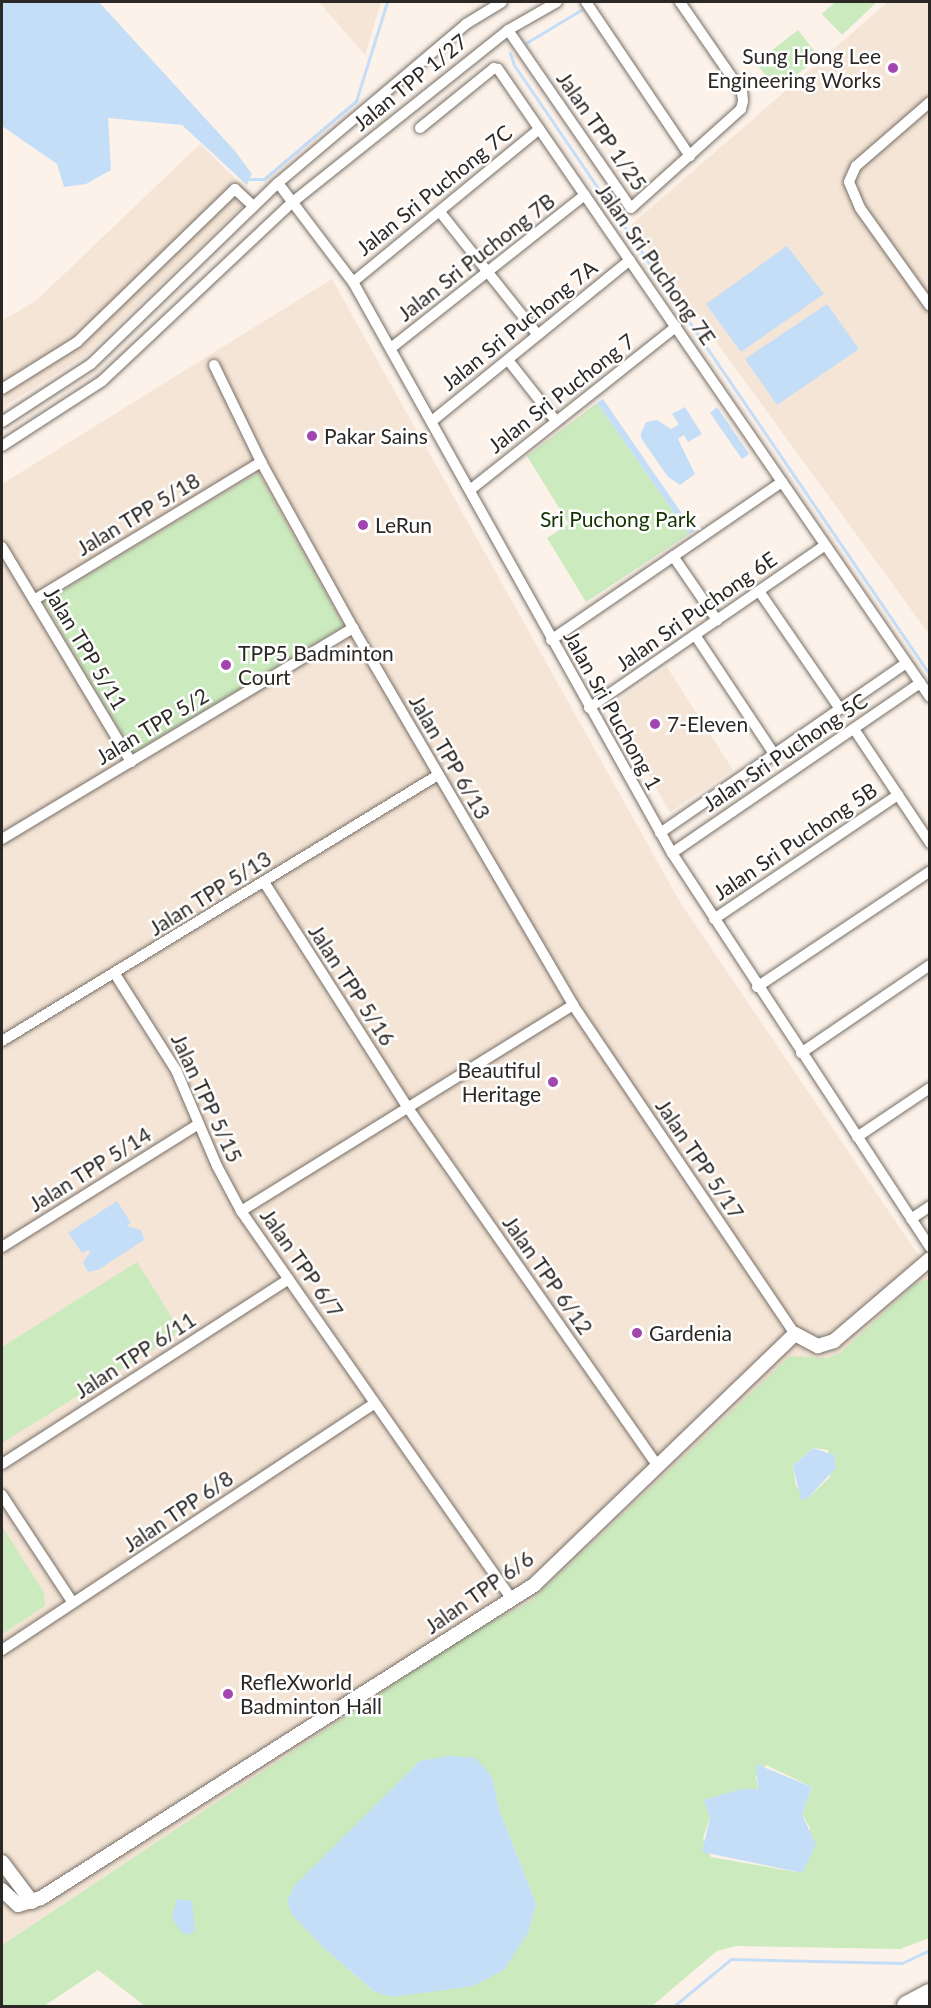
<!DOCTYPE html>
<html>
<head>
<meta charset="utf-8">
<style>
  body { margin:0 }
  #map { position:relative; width:931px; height:2008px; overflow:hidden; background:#fcf2e9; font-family:Lato,sans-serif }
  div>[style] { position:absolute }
  .built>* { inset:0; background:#f5e5d6 }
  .green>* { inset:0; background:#cbeabe }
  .water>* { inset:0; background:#c5def8 }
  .stream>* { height:3px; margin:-1.5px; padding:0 1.5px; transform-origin:1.5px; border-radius:1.5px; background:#c5def8 }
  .roads { filter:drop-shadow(0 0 2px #776f67) drop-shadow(0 0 2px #776f67) }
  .minor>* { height:10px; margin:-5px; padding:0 5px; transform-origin:5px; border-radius:5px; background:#fff }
  .tertiary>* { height:14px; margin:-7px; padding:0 7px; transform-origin:7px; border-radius:7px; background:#fff }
  .motorway>* { height:20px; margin:-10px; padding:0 10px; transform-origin:10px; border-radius:10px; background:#fff }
  .dots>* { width:16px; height:16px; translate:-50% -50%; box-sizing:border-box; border:3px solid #fff; border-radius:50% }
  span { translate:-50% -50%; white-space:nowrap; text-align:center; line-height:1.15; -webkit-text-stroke:5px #fff; paint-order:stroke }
  .poi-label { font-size:21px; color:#2c2825 }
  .right { translate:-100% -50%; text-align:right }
  .left { translate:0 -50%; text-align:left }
  .street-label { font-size:21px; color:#2c2825 }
  .park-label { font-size:21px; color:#153401 }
  .frame { position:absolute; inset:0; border:3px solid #2c2825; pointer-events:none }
</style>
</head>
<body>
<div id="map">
  <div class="built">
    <i style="clip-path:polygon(319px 2px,381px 2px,365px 55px)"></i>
    <i style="clip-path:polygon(888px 2px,929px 2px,929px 634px,631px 225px)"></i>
    <i style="clip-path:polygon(200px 144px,253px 196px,86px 355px,2px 408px,2px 321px,37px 300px)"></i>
    <i style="clip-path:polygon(332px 279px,680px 902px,929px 1271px,929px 1279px,915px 1284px,841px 1352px,827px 1358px,790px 1357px,531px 1601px,469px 1634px,2px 1945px,2px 484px)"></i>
    <i style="clip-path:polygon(667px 667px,733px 770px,670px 812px,609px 707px)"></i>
  </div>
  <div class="green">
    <i style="clip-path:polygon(835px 2px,877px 2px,842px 35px,822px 14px)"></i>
    <i style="clip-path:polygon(798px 30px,819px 57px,777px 90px,756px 63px)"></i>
    <i style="clip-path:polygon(597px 403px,689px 534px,586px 602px,547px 538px,569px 524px,527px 456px)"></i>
    <i style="clip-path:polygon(258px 473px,344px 626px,133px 753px,44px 602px)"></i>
    <i style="clip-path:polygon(137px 1262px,181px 1332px,2px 1443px,2px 1347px)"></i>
    <i style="clip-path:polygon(evenodd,929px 1279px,929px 1938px,900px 1949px,736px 1946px,717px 1951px,652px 2006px,145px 2006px,98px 1970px,44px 2006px,2px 2006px,2px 1945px,469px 1634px,531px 1601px,790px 1356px,827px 1358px,841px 1352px,915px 1284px,929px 1279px,813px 1448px,828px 1450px,830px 1477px,807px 1499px,796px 1486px,793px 1466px,813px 1448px,929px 1279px,420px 1761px,492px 1777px,499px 1809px,536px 1904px,528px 1933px,473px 1986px,375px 1992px,326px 1950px,372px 1812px,420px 1761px,929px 1279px,766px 1765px,812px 1787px,802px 1814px,810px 1828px,802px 1873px,711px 1857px,703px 1838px,710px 1817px,705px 1800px,742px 1789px,758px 1789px,756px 1777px,766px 1765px)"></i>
    <i style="clip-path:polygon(2px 1526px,44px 1593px,45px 1606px,2px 1634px)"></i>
  </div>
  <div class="water">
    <i style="clip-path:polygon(2px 2px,99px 2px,235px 151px,252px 174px,247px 185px,182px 125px,108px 118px,111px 170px,86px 184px,64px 187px,57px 164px,2px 126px)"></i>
    <i style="clip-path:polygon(787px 246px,824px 294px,741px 352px,706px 304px)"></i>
    <i style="clip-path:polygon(827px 304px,859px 349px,777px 405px,745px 359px)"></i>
    <i style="clip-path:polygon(603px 399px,694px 531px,689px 534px,597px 403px)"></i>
    <i style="clip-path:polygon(685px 407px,702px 434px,688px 442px,684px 435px,678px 439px,695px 474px,680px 485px,668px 477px,641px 438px,641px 433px,646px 422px,657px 420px,671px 429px,679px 424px,672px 414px)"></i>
    <i style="clip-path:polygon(717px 407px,749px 454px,742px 459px,710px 413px)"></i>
    <i style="clip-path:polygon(117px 1201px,131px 1223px,127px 1226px,141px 1230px,144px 1240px,98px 1270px,88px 1272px,83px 1262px,90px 1253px,88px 1250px,82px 1253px,68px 1233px)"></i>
    <i style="clip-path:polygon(813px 1448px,834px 1455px,836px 1468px,807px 1499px,801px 1500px,793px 1466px)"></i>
    <i style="clip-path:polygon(449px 1756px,476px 1758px,492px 1777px,499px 1809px,536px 1904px,528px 1933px,504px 1970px,473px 1986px,393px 1997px,375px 1992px,326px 1950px,292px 1915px,287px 1901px,295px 1885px,420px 1761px)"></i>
    <i style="clip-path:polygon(756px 1764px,812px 1787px,802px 1814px,816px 1845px,802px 1873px,702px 1852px,710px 1817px,704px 1800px,742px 1789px,758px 1789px)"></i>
    <i style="clip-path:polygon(177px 1899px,192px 1901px,195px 1931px,188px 1935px,180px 1931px,172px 1918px)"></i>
  </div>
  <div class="stream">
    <i style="left:526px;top:43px;width:64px;rotate:-31deg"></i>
    <i style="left:510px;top:53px;width:13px;rotate:72deg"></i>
    <i style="left:514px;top:65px;width:738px;rotate:55.71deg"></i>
    <i style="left:250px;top:179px;width:14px"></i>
    <i style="left:264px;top:179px;width:121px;rotate:-40.3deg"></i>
    <i style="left:356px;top:101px;width:104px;rotate:-72.6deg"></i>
    <i style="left:674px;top:2006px;width:74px;rotate:-39.5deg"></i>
    <i style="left:731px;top:1959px;width:171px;rotate:1.3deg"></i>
    <i style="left:902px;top:1963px;width:31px;rotate:-25deg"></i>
  </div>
  <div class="roads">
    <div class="minor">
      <i style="left:586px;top:2px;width:186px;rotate:56deg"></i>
      <i style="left:508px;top:30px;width:216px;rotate:55.4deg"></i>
      <i style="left:631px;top:208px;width:148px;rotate:-42deg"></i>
      <i style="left:741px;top:109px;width:8px;rotate:-76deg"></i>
      <i style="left:743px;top:101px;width:9px;rotate:-96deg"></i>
      <i style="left:742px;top:92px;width:109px;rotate:-124.6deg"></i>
      <i style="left:930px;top:102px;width:98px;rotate:139.1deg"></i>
      <i style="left:856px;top:166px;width:17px;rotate:114deg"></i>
      <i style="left:849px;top:182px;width:28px;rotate:67deg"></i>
      <i style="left:860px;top:208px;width:120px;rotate:54.5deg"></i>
      <i style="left:420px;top:128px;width:95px;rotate:-39deg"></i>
      <i style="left:494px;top:68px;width:4px;rotate:14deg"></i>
      <i style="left:498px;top:69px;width:762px;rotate:55.48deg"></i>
      <i style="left:278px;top:183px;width:124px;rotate:52.9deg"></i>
      <i style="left:353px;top:282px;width:654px;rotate:60.81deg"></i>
      <i style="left:672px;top:853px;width:471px;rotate:56.8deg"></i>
      <i style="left:440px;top:212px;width:157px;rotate:51.5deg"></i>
      <i style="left:353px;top:282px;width:241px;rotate:-39.4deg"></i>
      <i style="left:391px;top:348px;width:247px;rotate:-38.3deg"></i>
      <i style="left:508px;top:360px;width:78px;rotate:51.8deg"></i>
      <i style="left:214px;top:365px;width:108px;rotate:64.1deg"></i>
      <i style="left:261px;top:462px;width:190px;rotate:61deg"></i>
      <i style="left:353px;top:628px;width:436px;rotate:59.7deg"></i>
      <i style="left:573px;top:1005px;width:397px;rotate:56deg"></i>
      <i style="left:2px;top:389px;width:89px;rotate:-32.1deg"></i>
      <i style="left:77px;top:342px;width:220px;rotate:-44.1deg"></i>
      <i style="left:235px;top:189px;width:25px;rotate:43deg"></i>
      <i style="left:432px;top:421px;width:255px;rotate:-39.1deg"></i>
      <i style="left:2px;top:422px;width:106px;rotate:-33.1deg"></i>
      <i style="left:91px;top:364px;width:260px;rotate:-44.1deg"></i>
      <i style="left:278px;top:183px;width:246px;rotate:-40.2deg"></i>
      <i style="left:466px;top:24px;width:42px;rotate:-31.4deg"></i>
      <i style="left:2px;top:446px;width:119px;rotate:-33deg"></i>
      <i style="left:102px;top:381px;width:263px;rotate:-43.2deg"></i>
      <i style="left:294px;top:201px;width:274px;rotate:-38.6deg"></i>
      <i style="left:508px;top:30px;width:56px;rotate:-29.7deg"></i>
      <i style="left:470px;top:490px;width:263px;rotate:-38.4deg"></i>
      <i style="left:2px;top:547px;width:251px;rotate:59deg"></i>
      <i style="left:673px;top:556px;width:78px;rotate:55.5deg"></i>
      <i style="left:759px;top:591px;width:143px;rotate:55.5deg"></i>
      <i style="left:34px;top:600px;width:266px;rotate:-31.3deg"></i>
      <i style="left:695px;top:635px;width:143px;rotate:56.4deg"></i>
      <i style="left:551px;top:640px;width:280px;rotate:-34.4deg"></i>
      <i style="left:589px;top:708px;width:287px;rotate:-34.6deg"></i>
      <i style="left:854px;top:729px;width:137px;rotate:56.3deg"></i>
      <i style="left:660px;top:833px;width:299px;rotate:-34.6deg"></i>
      <i style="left:2px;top:839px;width:410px;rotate:-31deg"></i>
      <i style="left:672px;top:853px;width:301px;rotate:-34.4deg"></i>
      <i style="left:264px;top:882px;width:268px;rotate:57.5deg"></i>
      <i style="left:408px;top:1108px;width:434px;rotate:55.1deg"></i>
      <i style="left:714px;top:919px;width:222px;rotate:-34deg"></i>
      <i style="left:115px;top:974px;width:114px;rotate:57.6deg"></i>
      <i style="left:176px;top:1070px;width:104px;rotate:66.9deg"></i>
      <i style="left:217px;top:1166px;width:51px;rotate:61.9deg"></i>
      <i style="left:241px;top:1211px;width:474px;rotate:55.1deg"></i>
      <i style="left:757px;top:987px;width:208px;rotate:-33.8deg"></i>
      <i style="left:2px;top:1041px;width:511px;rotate:-31.39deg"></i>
      <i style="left:801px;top:1053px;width:156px;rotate:-34.3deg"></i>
      <i style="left:857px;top:1137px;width:88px;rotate:-33.9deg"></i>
      <i style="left:241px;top:1211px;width:391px;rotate:-31.8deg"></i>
      <i style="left:911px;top:1219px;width:23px;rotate:-34deg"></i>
      <i style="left:2px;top:1247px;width:232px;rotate:-32deg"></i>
      <i style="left:2px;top:1464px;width:341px;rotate:-32.8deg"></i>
      <i style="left:2px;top:1495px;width:129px;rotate:56.7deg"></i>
      <i style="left:2px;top:1650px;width:447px;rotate:-33.5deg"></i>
    </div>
    <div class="tertiary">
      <i style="left:2px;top:1862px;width:50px;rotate:53.1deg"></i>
      <i style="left:2px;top:1890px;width:22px;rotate:43deg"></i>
      <i style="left:18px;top:1905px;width:24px;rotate:-17deg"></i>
      <i style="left:41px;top:1898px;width:584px;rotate:-32.41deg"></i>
      <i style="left:534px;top:1585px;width:362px;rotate:-43.9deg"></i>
      <i style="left:795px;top:1334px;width:26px;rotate:28deg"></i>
      <i style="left:818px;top:1346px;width:17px;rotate:-17deg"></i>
      <i style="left:834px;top:1341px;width:126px;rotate:-40.5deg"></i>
    </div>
    <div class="motorway">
      <i style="left:907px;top:2006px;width:26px;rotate:-28deg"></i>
    </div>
  </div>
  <div class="dots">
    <i style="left:893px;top:68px;background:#a345ae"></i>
    <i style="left:312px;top:436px;background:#a345ae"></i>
    <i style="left:363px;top:525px;background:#a345ae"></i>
    <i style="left:226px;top:665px;background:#a345ae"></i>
    <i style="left:655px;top:724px;background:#a345ae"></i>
    <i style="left:553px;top:1082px;background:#a345ae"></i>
    <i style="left:637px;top:1333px;background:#a345ae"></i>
    <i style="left:228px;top:1694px;background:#a345ae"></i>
  </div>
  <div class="poi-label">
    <span class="right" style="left:881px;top:68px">Sung Hong Lee<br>Engineering Works</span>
    <span class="left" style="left:324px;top:436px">Pakar Sains</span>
    <span class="left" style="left:375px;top:525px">LeRun</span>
    <span class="left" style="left:238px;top:665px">TPP5 Badminton<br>Court</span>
    <span class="left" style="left:667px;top:724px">7-Eleven</span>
    <span class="right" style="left:541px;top:1082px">Beautiful<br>Heritage</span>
    <span class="left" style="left:649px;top:1333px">Gardenia</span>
    <span class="left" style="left:240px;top:1694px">RefleXworld<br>Badminton Hall</span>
  </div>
  <div class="street-label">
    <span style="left:410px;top:82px;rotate:-39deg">Jalan TPP 1/27</span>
    <span style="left:602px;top:131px;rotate:55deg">Jalan TPP 1/25</span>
    <span style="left:434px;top:190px;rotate:-39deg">Jalan Sri Puchong 7C</span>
    <span style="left:476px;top:257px;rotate:-38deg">Jalan Sri Puchong 7B</span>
    <span style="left:656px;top:264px;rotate:55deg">Jalan Sri Puchong 7E</span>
    <span style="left:519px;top:325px;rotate:-39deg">Jalan Sri Puchong 7A</span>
    <span style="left:561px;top:393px;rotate:-38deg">Jalan Sri Puchong 7</span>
    <span style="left:138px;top:514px;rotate:-31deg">Jalan TPP 5/18</span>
    <span style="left:696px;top:611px;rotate:-35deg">Jalan Sri Puchong 6E</span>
    <span style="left:86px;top:648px;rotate:59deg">Jalan TPP 5/11</span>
    <span style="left:613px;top:710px;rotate:61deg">Jalan Sri Puchong 1</span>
    <span style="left:152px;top:726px;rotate:-31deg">Jalan TPP 5/2</span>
    <span style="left:785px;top:752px;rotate:-34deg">Jalan Sri Puchong 5C</span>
    <span style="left:450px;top:757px;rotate:60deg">Jalan TPP 6/13</span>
    <span style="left:795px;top:841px;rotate:-34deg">Jalan Sri Puchong 5B</span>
    <span style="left:210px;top:893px;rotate:-32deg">Jalan TPP 5/13</span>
    <span style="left:352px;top:985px;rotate:57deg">Jalan TPP 5/16</span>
    <span style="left:207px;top:1098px;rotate:65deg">Jalan TPP 5/15</span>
    <span style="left:700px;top:1159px;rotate:56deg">Jalan TPP 5/17</span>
    <span style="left:90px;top:1169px;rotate:-32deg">Jalan TPP 5/14</span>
    <span style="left:302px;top:1263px;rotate:55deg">Jalan TPP 6/7</span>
    <span style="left:548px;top:1275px;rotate:55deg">Jalan TPP 6/12</span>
    <span style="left:135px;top:1355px;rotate:-33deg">Jalan TPP 6/11</span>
    <span style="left:178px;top:1511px;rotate:-34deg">Jalan TPP 6/8</span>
    <span style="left:479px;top:1592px;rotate:-35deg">Jalan TPP 6/6</span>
  </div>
  <div class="park-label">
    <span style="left:618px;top:519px">Sri Puchong Park</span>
  </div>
  <div class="frame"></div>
</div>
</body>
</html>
